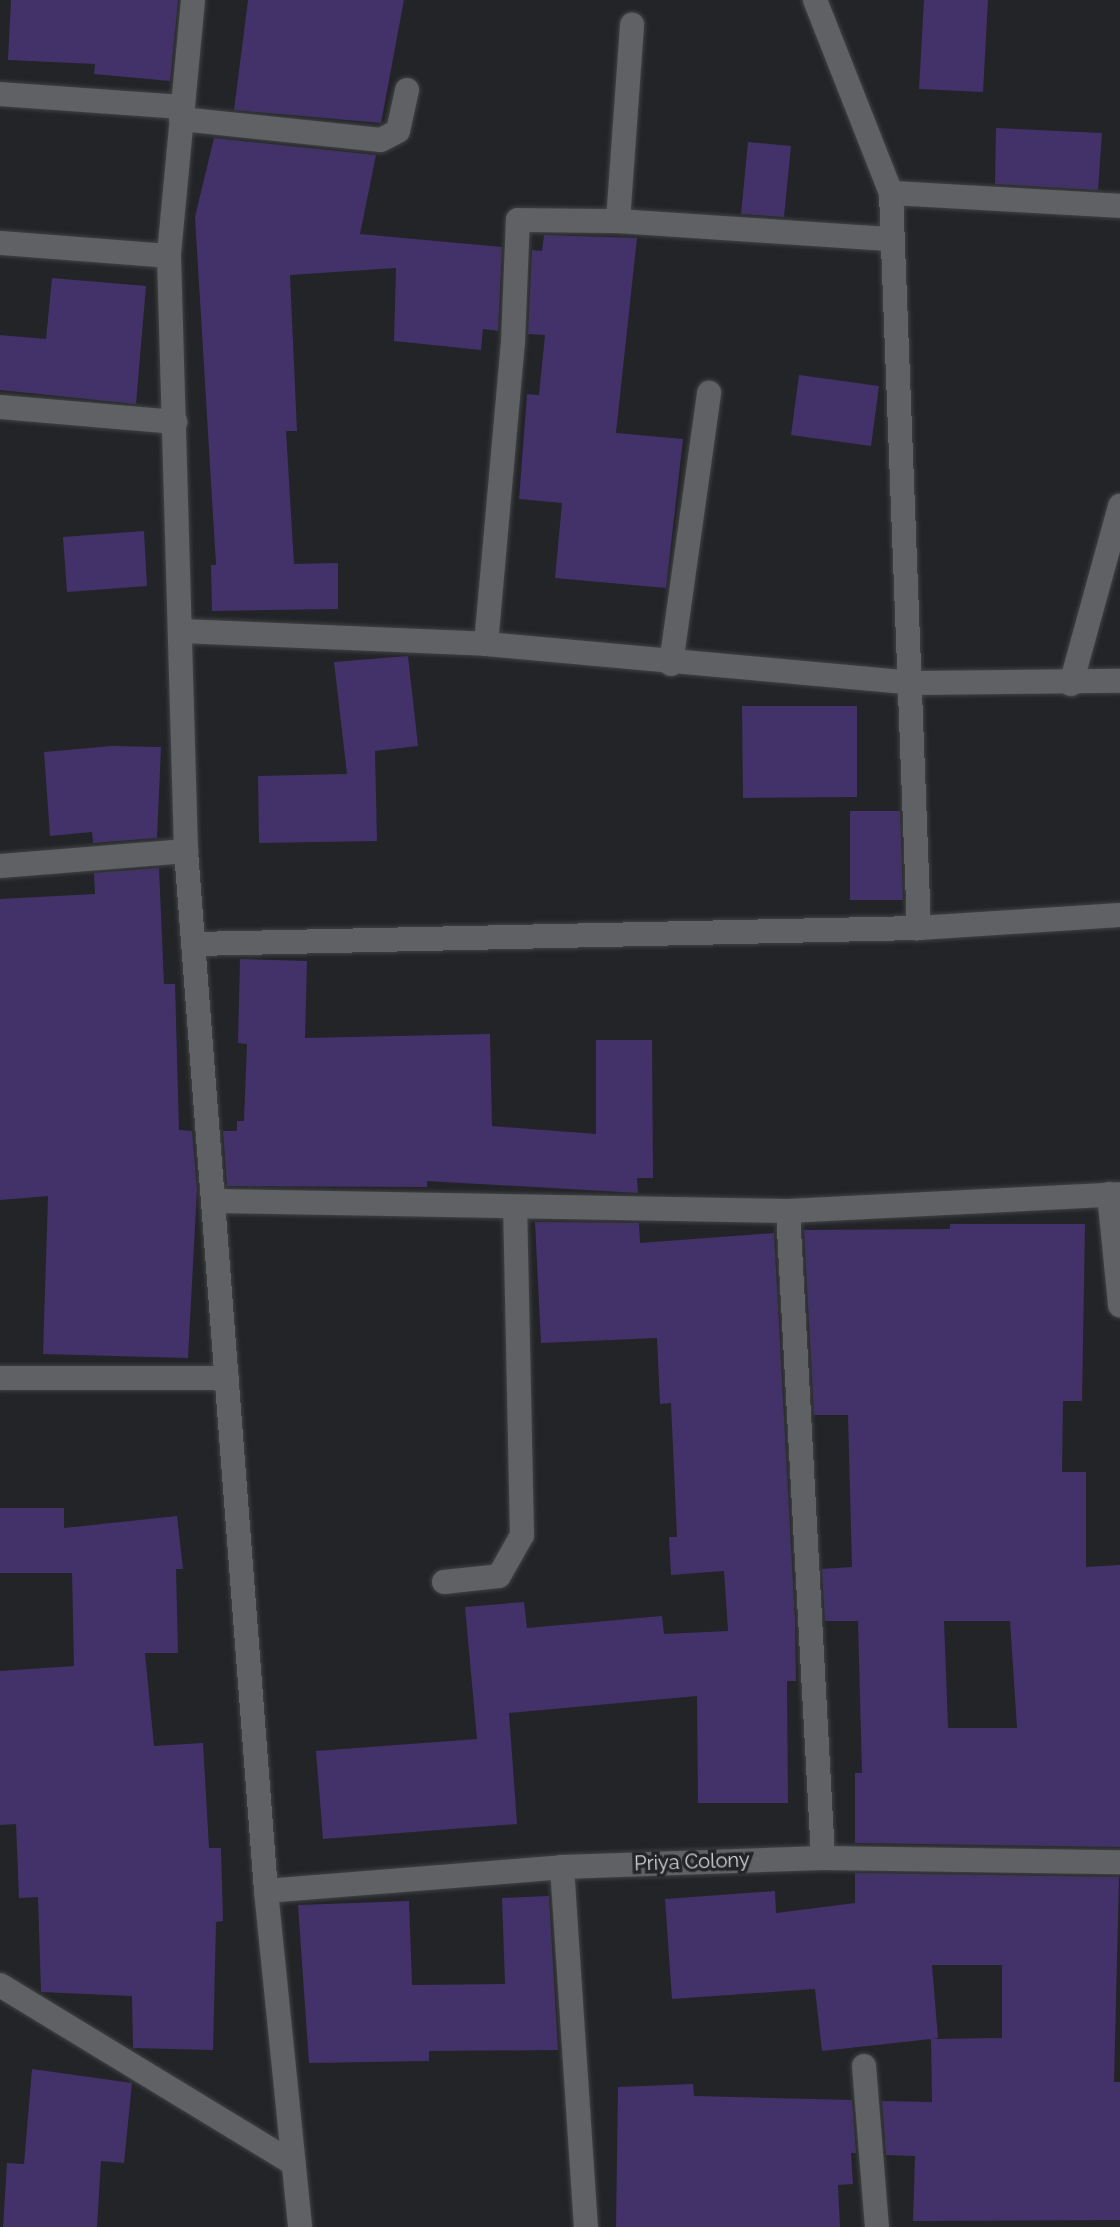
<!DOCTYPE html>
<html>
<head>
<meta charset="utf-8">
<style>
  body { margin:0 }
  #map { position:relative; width:1120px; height:2227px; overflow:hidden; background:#232427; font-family:Raleway,sans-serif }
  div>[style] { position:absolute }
  .building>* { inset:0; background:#423269 }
  .roads { filter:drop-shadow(0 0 2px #414244) drop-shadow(0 0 2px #414244) }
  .minor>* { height:24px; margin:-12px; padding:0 12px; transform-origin:12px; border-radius:12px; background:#606164 }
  span { translate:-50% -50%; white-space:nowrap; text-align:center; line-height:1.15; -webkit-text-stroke:7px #232427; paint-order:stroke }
  .street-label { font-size:20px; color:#d7d7d9 }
</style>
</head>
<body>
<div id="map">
  <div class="building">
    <i style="clip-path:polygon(11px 0,178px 0,170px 81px,94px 74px,95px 64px,8px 60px)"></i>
    <i style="clip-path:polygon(248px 0,404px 0,381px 123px,234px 110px)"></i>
    <i style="clip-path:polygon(924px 0,988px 0,983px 92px,919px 89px)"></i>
    <i style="clip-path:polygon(996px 128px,1102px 133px,1098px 190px,995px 184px)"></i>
    <i style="clip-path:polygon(214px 138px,376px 155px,360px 234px,502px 247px,498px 331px,483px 329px,481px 350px,394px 341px,396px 268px,290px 275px,297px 431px,286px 431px,294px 564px,338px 563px,338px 609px,212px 611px,211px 565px,216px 565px,195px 217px)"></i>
    <i style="clip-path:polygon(748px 142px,791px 146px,784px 217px,741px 214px)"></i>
    <i style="clip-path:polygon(544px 235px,637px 238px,616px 433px,683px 439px,666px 588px,555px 578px,562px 503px,519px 499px,527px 394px,539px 395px,545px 335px,528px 334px,532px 250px,542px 251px)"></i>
    <i style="clip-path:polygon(52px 278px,146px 286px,136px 404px,0 390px,0 335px,46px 339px)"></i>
    <i style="clip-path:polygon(799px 375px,879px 386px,871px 446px,791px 435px)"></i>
    <i style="clip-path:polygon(144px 531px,147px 586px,67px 592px,63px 537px)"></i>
    <i style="clip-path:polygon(408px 656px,418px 746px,375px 751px,377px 841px,259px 843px,258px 776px,347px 774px,334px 662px)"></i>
    <i style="clip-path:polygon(742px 706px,857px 706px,857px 797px,743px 798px)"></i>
    <i style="clip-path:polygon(112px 746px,161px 747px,157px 838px,93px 843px,92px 832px,50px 836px,44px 752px)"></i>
    <i style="clip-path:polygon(850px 811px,900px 811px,903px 900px,850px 900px)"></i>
    <i style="clip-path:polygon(159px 868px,164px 984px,175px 984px,179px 1130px,192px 1131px,197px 1189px,188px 1358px,43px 1354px,48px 1196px,0 1200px,0 899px,95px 894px,94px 873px)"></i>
    <i style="clip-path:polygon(240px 959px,307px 961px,305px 1038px,490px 1034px,492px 1126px,596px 1134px,596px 1040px,652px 1040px,653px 1178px,637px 1178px,638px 1193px,427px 1181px,427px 1187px,227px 1186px,223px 1131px,237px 1131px,237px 1121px,244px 1121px,247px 1044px,238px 1043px)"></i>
    <i style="clip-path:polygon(535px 1222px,639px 1223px,640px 1243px,774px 1233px,795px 1621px,796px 1681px,787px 1681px,788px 1803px,698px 1803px,697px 1696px,509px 1713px,517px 1824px,323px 1839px,316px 1751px,477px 1739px,465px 1607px,524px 1602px,527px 1628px,662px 1616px,664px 1634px,728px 1631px,724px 1571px,671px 1575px,669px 1537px,677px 1537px,671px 1403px,660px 1404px,657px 1338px,541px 1343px)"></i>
    <i style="clip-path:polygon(evenodd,950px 1224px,1085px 1224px,1082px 1401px,1063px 1401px,1062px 1472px,1086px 1472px,1086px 1567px,1120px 1565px,1120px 1847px,855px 1843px,855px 1773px,862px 1773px,858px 1621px,825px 1621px,822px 1569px,852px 1567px,848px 1415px,814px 1415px,804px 1230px,950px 1229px,950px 1224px,944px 1621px,1010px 1621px,1017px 1728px,948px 1728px,944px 1621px)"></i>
    <i style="clip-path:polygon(0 1508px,64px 1508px,64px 1528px,177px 1516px,183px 1569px,176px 1569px,178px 1653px,145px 1653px,154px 1746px,203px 1743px,209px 1848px,221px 1848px,223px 1921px,216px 1922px,213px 2050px,133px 2048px,132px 1996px,41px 1992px,38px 1897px,19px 1898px,16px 1824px,0 1825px,0 1671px,74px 1666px,72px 1573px,0 1573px)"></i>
    <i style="clip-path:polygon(evenodd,855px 1873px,1119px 1877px,1114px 2082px,1120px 2082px,1120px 2220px,913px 2221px,915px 2156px,886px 2155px,882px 2101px,932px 2102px,931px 2039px,822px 2051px,815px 1989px,672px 1999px,665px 1899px,775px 1891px,776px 1913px,855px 1903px,855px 1873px,932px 1965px,1002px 1965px,1002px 2038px,932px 2039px,938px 2038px,932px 1965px)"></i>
    <i style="clip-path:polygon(549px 1896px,558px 2050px,429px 2051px,429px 2061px,309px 2063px,298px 1905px,409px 1901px,412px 1985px,505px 1984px,502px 1898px)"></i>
    <i style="clip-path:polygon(32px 2069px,132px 2083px,124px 2163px,101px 2161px,97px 2227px,3px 2227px,7px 2163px,24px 2164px)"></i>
    <i style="clip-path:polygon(693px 2084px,694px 2096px,852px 2100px,856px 2153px,851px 2153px,853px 2184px,838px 2185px,840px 2227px,616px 2227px,618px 2087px)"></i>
  </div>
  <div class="roads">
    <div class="minor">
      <i style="left:193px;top:0;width:257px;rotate:95.4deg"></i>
      <i style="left:169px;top:256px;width:595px;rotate:88.36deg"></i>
      <i style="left:186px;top:851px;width:1043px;rotate:85.6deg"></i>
      <i style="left:266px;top:1891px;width:338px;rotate:84.2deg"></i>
      <i style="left:815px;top:0;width:207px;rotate:68.5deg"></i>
      <i style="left:891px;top:193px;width:736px;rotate:87.82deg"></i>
      <i style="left:0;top:94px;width:181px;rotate:4.1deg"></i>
      <i style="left:181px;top:119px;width:201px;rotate:6deg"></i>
      <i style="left:381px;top:140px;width:19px;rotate:-28deg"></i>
      <i style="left:398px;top:131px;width:42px;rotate:-77.6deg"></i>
      <i style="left:891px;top:193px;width:229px;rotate:3.2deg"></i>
      <i style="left:618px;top:221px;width:274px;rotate:3.8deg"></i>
      <i style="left:0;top:243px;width:169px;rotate:4.4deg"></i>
      <i style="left:0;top:407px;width:176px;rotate:4.9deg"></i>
      <i style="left:182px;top:631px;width:304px;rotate:2.4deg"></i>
      <i style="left:486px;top:644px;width:429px;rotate:5.2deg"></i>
      <i style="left:913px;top:683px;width:207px;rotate:-0.6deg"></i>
      <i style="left:486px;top:644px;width:303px;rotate:-84.9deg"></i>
      <i style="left:513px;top:342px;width:122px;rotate:-87.7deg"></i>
      <i style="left:518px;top:220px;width:100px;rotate:0.6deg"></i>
      <i style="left:618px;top:221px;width:197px;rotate:-85.9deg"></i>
      <i style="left:671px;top:664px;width:274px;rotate:-82deg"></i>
      <i style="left:1071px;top:684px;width:185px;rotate:-74.6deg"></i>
      <i style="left:0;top:866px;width:187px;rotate:-4.6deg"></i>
      <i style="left:195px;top:944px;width:724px;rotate:-1.27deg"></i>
      <i style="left:919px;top:928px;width:201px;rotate:-3.7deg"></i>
      <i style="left:1109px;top:1194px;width:112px;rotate:84.3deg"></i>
      <i style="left:217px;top:1201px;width:571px;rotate:1deg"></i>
      <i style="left:788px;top:1211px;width:332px;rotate:-2.9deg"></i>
      <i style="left:788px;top:1211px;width:648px;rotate:86.9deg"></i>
      <i style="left:0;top:1378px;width:227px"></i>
      <i style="left:444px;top:1582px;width:55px;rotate:-6.2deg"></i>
      <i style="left:499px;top:1576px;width:47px;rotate:-60.7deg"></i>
      <i style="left:522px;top:1535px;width:327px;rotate:-91.2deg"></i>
      <i style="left:562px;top:1867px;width:361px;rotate:86.2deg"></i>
      <i style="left:266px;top:1891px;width:297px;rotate:-4.6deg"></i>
      <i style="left:562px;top:1867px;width:261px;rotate:-2deg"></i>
      <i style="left:823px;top:1858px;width:297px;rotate:0.8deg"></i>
      <i style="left:0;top:1985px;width:343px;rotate:31.3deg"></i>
      <i style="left:864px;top:2066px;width:162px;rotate:85.4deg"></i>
    </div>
  </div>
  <div class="street-label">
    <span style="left:692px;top:1862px;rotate:-2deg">Priya Colony</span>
  </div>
</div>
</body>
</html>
